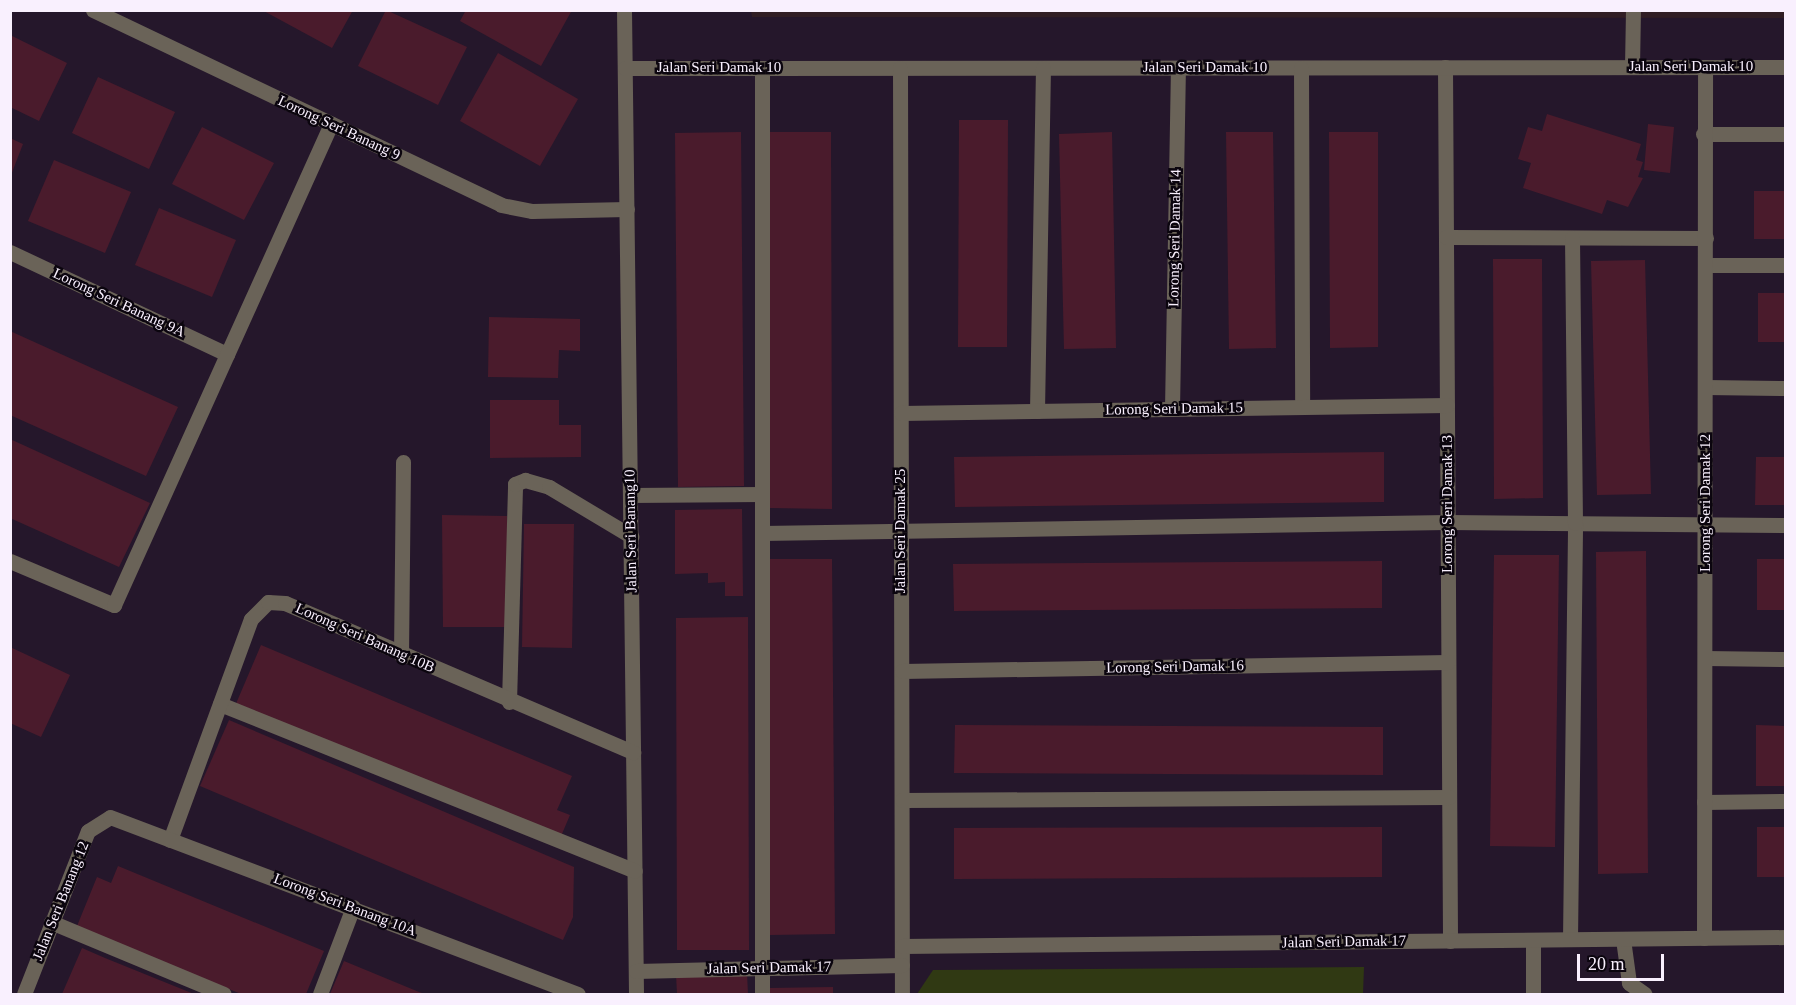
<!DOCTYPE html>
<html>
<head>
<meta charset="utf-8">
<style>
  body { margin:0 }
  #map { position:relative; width:1796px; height:1005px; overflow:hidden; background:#25172b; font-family:"Times New Roman",serif }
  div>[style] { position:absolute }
  .education>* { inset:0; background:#311e24 }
  .green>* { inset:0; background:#303913 }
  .building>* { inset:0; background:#4a1b2c }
  .minor>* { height:15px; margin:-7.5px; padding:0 7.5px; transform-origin:7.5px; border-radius:7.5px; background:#6a6358 }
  span { translate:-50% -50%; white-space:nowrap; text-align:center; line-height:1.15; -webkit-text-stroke:5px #0b050e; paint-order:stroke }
  .street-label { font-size:15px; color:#f9f0fe }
  .frame { position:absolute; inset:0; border:12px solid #f9f0fe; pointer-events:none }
  .scale { position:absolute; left:1577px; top:954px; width:87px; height:27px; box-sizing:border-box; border:3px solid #f9f0fe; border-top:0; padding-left:8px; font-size:18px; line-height:21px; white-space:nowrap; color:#f9f0fe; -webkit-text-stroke:4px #0b050e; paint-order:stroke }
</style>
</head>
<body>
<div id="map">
  <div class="education">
    <i style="clip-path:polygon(1785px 10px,1786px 18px,752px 17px,751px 11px)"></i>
  </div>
  <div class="green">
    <i style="clip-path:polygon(1364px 967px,1363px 994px,917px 994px,933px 970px)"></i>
  </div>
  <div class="building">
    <i style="clip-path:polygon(262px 10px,353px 10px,332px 48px)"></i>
    <i style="clip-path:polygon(386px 10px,467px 47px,438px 105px,358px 66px)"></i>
    <i style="clip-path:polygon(466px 10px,572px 10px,541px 66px,460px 21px)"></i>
    <i style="clip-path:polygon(10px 35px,67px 63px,39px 121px,10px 107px)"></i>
    <i style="clip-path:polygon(498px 53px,578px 99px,540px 166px,460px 121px)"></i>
    <i style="clip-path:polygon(98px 77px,175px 112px,149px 169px,72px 133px)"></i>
    <i style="clip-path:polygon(1547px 114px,1641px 144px,1636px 160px,1643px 162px,1638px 177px,1643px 178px,1628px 207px,1607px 200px,1602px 214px,1523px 188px,1531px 163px,1518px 159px,1528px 127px,1542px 131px)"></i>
    <i style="clip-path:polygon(959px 120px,1008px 120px,1007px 347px,958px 347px)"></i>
    <i style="clip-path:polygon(1648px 124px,1674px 127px,1670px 173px,1644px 170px)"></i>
    <i style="clip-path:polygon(202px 127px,274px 163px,244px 220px,172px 184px)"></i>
    <i style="clip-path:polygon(741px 132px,744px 486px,678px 487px,675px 133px)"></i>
    <i style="clip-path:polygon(769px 132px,831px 132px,832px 509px,770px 508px)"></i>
    <i style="clip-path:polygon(1112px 132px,1116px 348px,1064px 349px,1059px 134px)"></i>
    <i style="clip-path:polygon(1226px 132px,1273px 132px,1276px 348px,1229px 349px)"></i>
    <i style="clip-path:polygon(1329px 132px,1378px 132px,1378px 347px,1330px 348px)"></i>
    <i style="clip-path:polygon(10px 138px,23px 144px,11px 175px,10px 175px)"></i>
    <i style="clip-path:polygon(54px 160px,131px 192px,105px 253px,28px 221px)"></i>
    <i style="clip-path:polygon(1754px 191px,1785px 191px,1785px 239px,1754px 239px)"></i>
    <i style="clip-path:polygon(159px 208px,236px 240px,212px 297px,135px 265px)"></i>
    <i style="clip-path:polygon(1493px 259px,1542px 259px,1543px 498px,1494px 499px)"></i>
    <i style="clip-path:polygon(1645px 260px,1651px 494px,1597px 495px,1591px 261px)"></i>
    <i style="clip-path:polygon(1758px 293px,1785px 293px,1785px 342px,1758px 342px)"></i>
    <i style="clip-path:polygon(489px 317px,580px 319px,580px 351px,559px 350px,558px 378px,488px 377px)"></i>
    <i style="clip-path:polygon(10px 331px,178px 407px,146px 476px,10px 415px)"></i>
    <i style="clip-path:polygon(490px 400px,559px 400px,559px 425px,581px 425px,581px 457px,490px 458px)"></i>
    <i style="clip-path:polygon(10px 439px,150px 503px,119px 567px,10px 518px)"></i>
    <i style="clip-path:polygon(1384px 452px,1384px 502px,955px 507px,954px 457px)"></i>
    <i style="clip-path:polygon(1756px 457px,1785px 457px,1785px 505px,1755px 505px)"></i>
    <i style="clip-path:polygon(742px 509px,743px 596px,725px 596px,725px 582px,708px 583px,708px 573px,675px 574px,675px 510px)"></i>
    <i style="clip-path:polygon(442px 515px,507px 516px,507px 627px,443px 627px)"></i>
    <i style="clip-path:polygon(524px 524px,574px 524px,572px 648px,522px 647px)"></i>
    <i style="clip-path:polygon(1646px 551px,1648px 873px,1598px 874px,1596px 552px)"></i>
    <i style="clip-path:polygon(1494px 555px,1559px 555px,1555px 847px,1490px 846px)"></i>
    <i style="clip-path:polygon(767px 559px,832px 559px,835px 934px,770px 935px)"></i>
    <i style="clip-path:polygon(1757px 559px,1785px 559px,1785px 610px,1757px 610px)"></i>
    <i style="clip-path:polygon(1382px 561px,1382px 608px,954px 611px,953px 564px)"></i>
    <i style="clip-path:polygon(748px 617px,749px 950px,677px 950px,676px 618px)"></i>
    <i style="clip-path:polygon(261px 645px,572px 776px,557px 810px,570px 815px,559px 841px,235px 706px)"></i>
    <i style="clip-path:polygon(10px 647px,70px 675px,41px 737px,10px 723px)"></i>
    <i style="clip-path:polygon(229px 720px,574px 867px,573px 917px,563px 940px,200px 786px)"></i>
    <i style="clip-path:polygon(955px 725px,1383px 727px,1383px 775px,954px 773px)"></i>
    <i style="clip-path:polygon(1756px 725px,1785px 726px,1785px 786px,1756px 786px)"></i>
    <i style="clip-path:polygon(1382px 827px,1382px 877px,954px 879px,954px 828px)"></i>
    <i style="clip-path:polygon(1757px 827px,1785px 827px,1785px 877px,1757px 877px)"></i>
    <i style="clip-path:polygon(118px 866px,324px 951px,306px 994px,241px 994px,77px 926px,97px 877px,111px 883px)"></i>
    <i style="clip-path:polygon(82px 948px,105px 958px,194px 994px,62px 994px)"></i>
    <i style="clip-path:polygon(344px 961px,419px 992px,425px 994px,330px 994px)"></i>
    <i style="clip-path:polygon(747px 973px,748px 994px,677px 994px,676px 974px)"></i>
    <i style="clip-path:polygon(833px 987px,833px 994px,769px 994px,769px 988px)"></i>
  </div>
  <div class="minor">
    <i style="left:93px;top:10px;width:452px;rotate:25.5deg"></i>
    <i style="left:501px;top:205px;width:32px;rotate:11deg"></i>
    <i style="left:532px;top:211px;width:95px;rotate:-1.2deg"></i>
    <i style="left:624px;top:10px;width:984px;rotate:89.3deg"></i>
    <i style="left:1445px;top:67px;width:874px;rotate:89.67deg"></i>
    <i style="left:1632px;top:67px;width:57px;rotate:-89deg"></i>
    <i style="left:625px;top:68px;width:1161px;rotate:-0.05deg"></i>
    <i style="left:900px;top:68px;width:926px;rotate:89.88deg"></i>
    <i style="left:1301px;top:68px;width:339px;rotate:89.8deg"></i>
    <i style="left:1703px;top:134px;width:83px"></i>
    <i style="left:1446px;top:237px;width:260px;rotate:0.2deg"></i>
    <i style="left:10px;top:252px;width:240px;rotate:25.2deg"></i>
    <i style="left:1707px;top:265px;width:79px"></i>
    <i style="left:1705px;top:387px;width:81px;rotate:0.7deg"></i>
    <i style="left:1172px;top:409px;width:341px;rotate:-89deg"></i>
    <i style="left:1037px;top:411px;width:343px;rotate:-89deg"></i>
    <i style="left:901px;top:413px;width:546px;rotate:-0.84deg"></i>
    <i style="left:630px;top:495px;width:132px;rotate:-0.4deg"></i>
    <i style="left:762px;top:533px;width:685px;rotate:-0.92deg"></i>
    <i style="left:1447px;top:522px;width:339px;rotate:0.5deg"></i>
    <i style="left:10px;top:561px;width:113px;rotate:22.9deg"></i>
    <i style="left:114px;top:605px;width:528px;rotate:-65.72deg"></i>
    <i style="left:401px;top:655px;width:193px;rotate:-89.4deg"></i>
    <i style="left:1705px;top:658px;width:81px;rotate:0.7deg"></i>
    <i style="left:902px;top:671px;width:546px;rotate:-0.94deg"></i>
    <i style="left:509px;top:702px;width:218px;rotate:-88.4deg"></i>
    <i style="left:515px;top:484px;width:11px;rotate:-22deg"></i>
    <i style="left:525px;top:480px;width:25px;rotate:16deg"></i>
    <i style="left:549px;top:487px;width:96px;rotate:30.9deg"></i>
    <i style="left:220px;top:704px;width:447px;rotate:21.9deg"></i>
    <i style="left:902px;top:800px;width:547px;rotate:-0.31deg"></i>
    <i style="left:1704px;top:802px;width:82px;rotate:-0.7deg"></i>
    <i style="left:170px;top:840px;width:235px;rotate:-69.9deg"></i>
    <i style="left:251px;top:619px;width:24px;rotate:-45deg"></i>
    <i style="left:268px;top:602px;width:17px;rotate:3deg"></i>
    <i style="left:285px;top:603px;width:379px;rotate:23.2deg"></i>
    <i style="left:51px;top:922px;width:187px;rotate:22.6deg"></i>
    <i style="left:1704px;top:938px;width:871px;rotate:-89.93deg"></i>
    <i style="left:1570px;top:939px;width:416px;rotate:-89.3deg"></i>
    <i style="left:1575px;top:523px;width:285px;rotate:-90.6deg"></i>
    <i style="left:1623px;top:939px;width:44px;rotate:82.2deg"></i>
    <i style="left:1629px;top:983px;width:19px;rotate:35deg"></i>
    <i style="left:1533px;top:940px;width:54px;rotate:90deg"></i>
    <i style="left:902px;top:946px;width:884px;rotate:-0.58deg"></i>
    <i style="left:636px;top:971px;width:266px;rotate:-1.3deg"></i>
    <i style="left:24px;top:994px;width:175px;rotate:-68.6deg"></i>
    <i style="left:88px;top:831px;width:26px;rotate:-32deg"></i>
    <i style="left:110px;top:817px;width:500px;rotate:20.72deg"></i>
    <i style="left:320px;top:994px;width:93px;rotate:-69.2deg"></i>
    <i style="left:762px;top:994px;width:926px;rotate:-90deg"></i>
  </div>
  <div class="street-label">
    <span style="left:1691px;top:67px">Jalan Seri Damak 10</span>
    <span style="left:719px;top:68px">Jalan Seri Damak 10</span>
    <span style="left:1205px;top:68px">Jalan Seri Damak 10</span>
    <span style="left:339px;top:128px;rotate:25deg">Lorong Seri Banang 9</span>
    <span style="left:1175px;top:238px;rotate:-89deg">Lorong Seri Damak 14</span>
    <span style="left:119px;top:303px;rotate:25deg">Lorong Seri Banang 9A</span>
    <span style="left:1174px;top:409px;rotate:-1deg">Lorong Seri Damak 15</span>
    <span style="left:1706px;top:503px;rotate:-90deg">Lorong Seri Damak 12</span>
    <span style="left:1448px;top:504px;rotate:-90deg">Lorong Seri Damak 13</span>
    <span style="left:631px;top:531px;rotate:-91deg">Jalan Seri Banang10</span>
    <span style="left:901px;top:531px;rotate:-90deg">Jalan Seri Damak 25</span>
    <span style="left:365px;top:638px;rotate:24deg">Lorong Seri Banang 10B</span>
    <span style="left:1175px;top:667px;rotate:-1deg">Lorong Seri Damak 16</span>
    <span style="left:61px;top:901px;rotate:-68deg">Jalan Seri Banang 12</span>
    <span style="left:345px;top:905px;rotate:21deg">Lorong Seri Banang 10A</span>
    <span style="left:1344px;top:942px;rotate:-1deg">Jalan Seri Damak 17</span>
    <span style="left:769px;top:968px;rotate:-1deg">Jalan Seri Damak 17</span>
  </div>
  <div class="frame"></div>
  <div class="scale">20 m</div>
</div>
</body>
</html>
